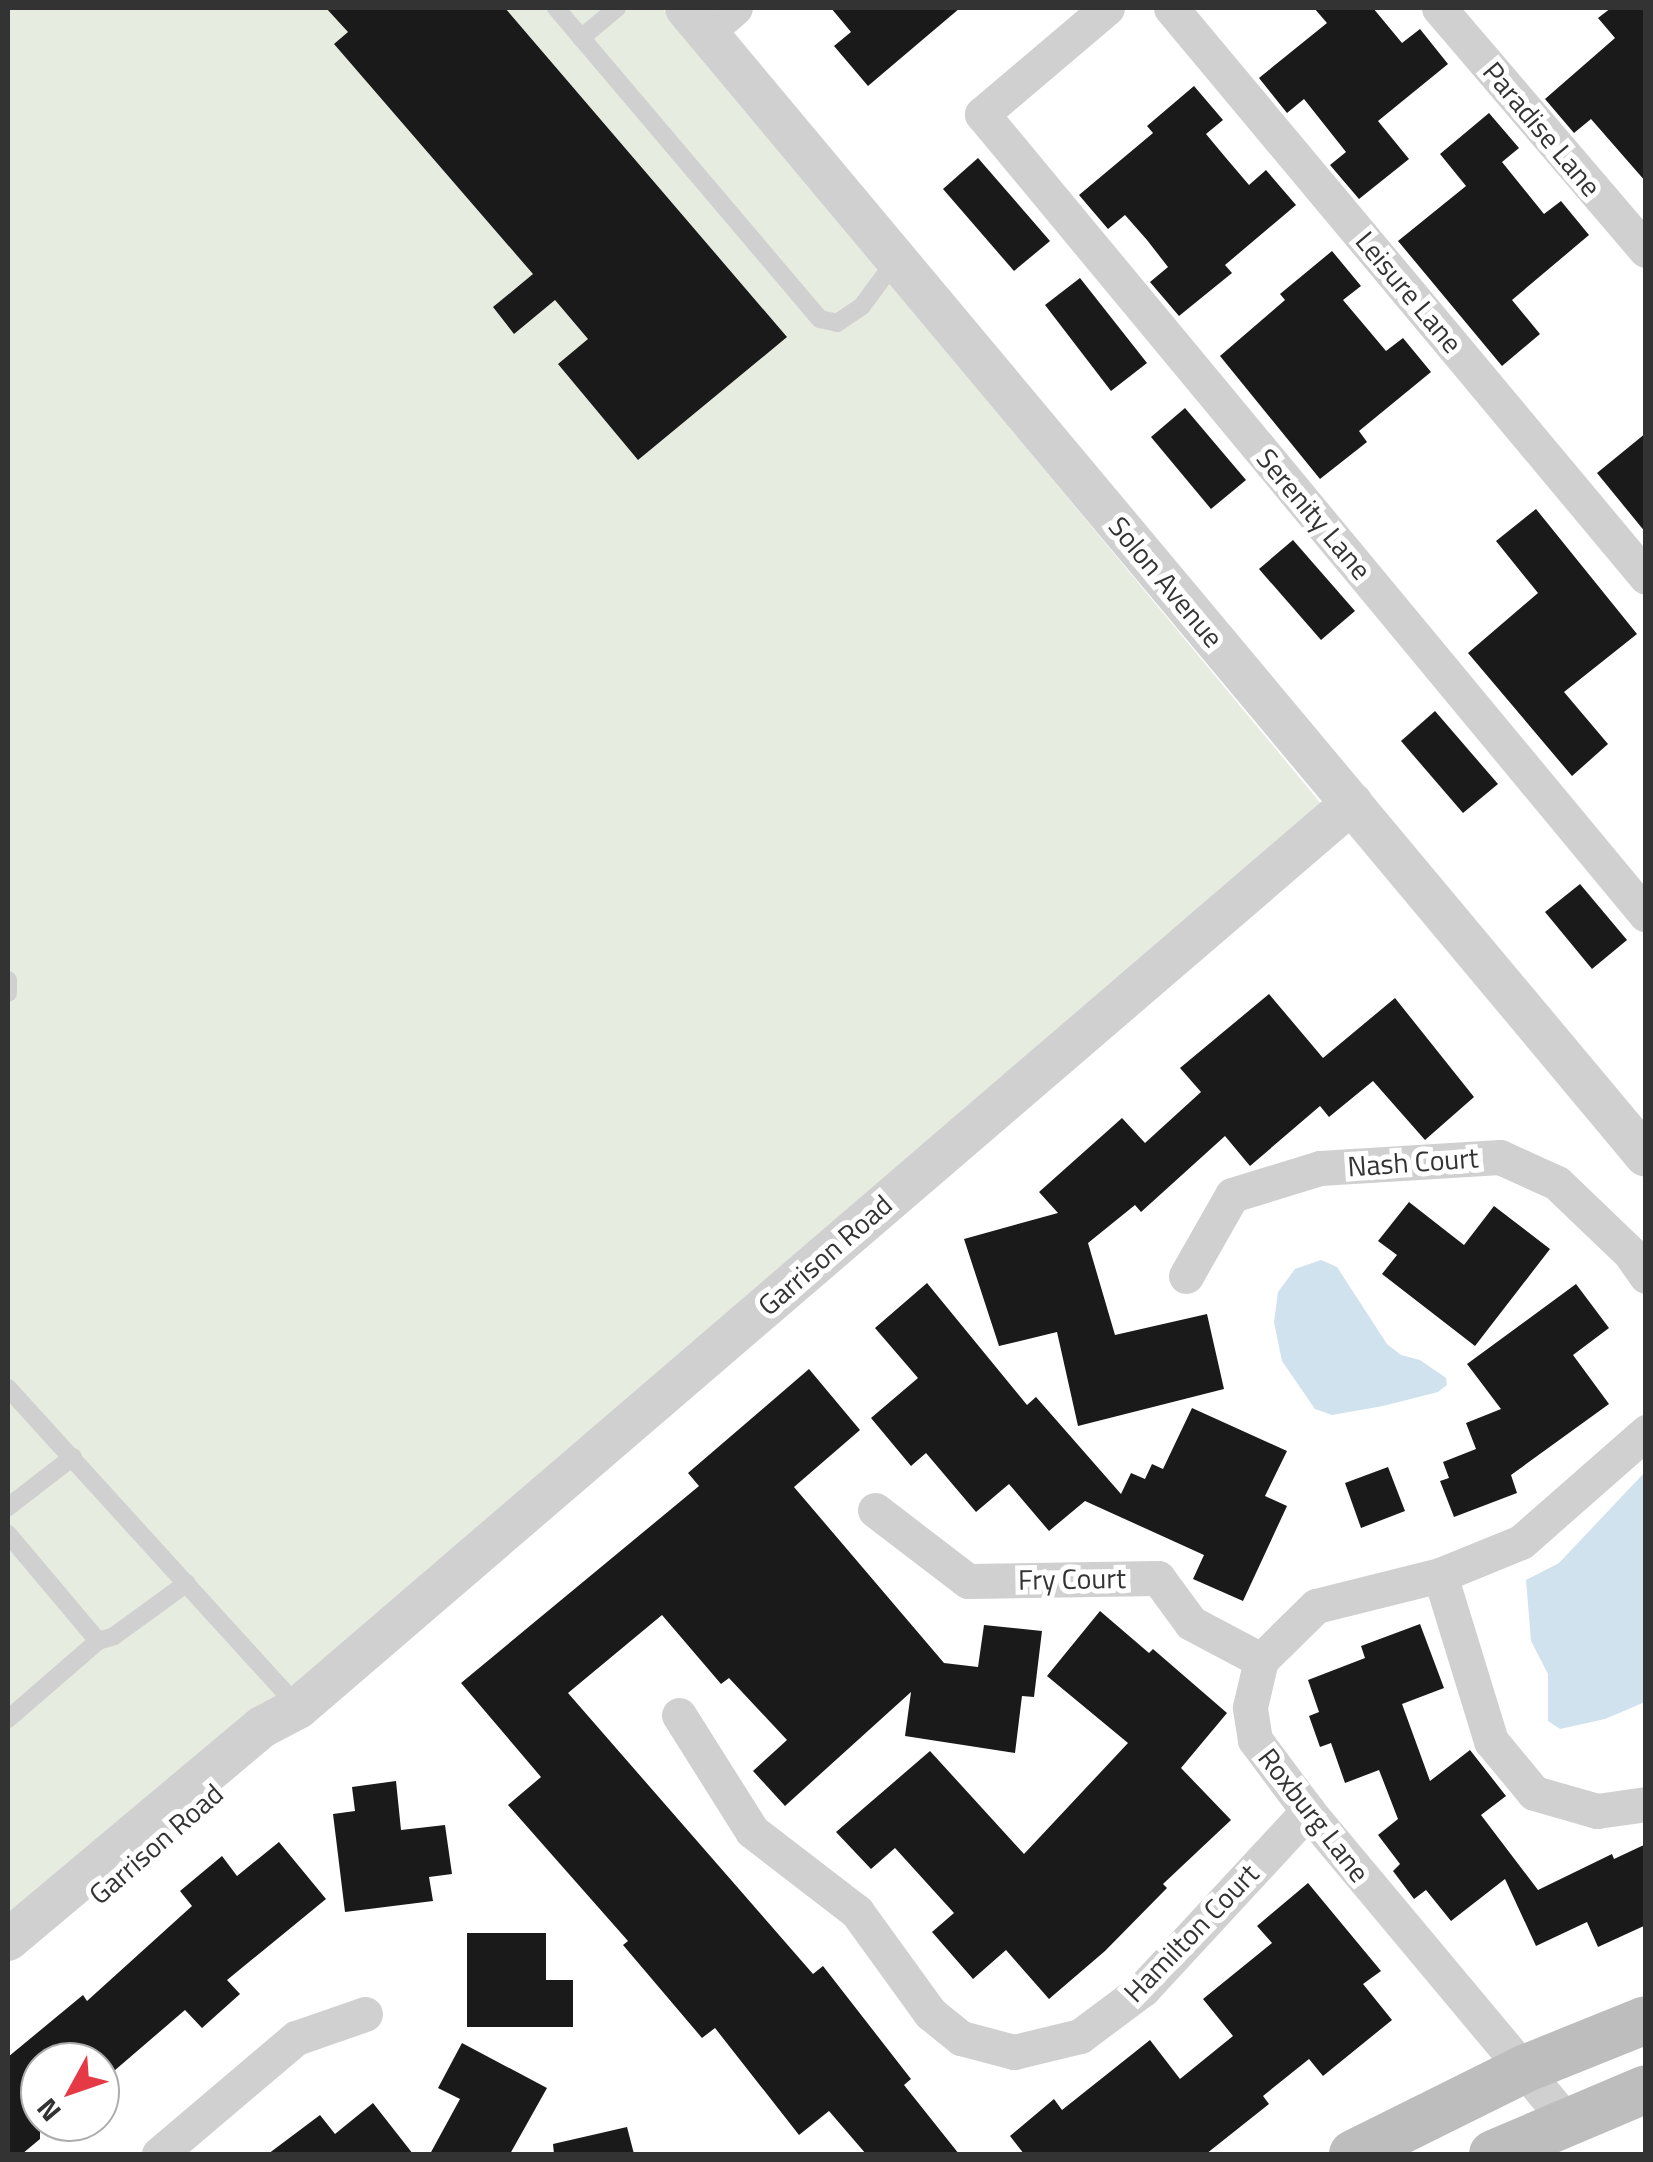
<!DOCTYPE html>
<html>
<head>
<meta charset="utf-8">
<style>
  body { margin:0 }
  #map { position:relative; width:1653px; height:2162px; overflow:hidden; background:#fff; font-family:"Titillium Web",sans-serif }
  div>[style] { position:absolute }
  .green>* { inset:0; background:#e6ecdf }
  .water>* { inset:0; background:#cfe2ee }
  .building>* { inset:0; background:#1a1a1a }
  .service>* { height:18px; margin:-9px; padding:0 9px; transform-origin:9px; border-radius:9px; background:#d0d0d0 }
  .minor>* { height:35px; margin:-17.5px; padding:0 17.5px; transform-origin:17.5px; border-radius:17.5px; background:#d0d0d0 }
  .tertiary>* { height:42px; margin:-21px; padding:0 21px; transform-origin:21px; border-radius:21px; background:#d0d0d0 }
  .secondary>* { height:48px; margin:-24px; padding:0 24px; transform-origin:24px; border-radius:24px; background:#bdbdbd }
  span { translate:-50% -50%; white-space:nowrap; text-align:center; line-height:1.15; -webkit-text-stroke:10px #fff; paint-order:stroke }
  .street-label { font-size:28px; color:#333 }
  .frame { position:absolute; inset:0; border:10px solid #333; pointer-events:none }
  .north { position:absolute; left:20px; top:2042px; width:100px; height:100px; box-sizing:border-box; background:#fff; border:2px solid #adadad; border-radius:50%; rotate:230deg; font-size:28px; font-weight:700; line-height:40px; text-align:center; color:#333 }
  .north::after { content:''; display:block; margin:auto; width:35px; height:45px; background:#e63946; clip-path:polygon(50% 0,100% 100%,50% 72%,0 100%) }
</style>
</head>
<body>
<div id="map">
  <div class="green">
    <i style="clip-path:polygon(8px 8px,662px 8px,1323px 806px,298px 1686px,8px 1919px)"></i>
  </div>
  <div class="water">
    <i style="clip-path:polygon(1321px 1260px,1337px 1267px,1387px 1344px,1401px 1355px,1420px 1360px,1446px 1378px,1447px 1385px,1438px 1392px,1383px 1406px,1332px 1415px,1315px 1409px,1282px 1361px,1274px 1322px,1278px 1292px,1295px 1269px)"></i>
    <i style="clip-path:polygon(1645px 1472px,1645px 1702px,1605px 1719px,1560px 1729px,1548px 1721px,1548px 1674px,1531px 1641px,1526px 1580px,1559px 1563px)"></i>
  </div>
  <div class="building">
    <i style="clip-path:polygon(326px 8px,505px 8px,787px 337px,638px 460px,558px 364px,588px 339px,555px 300px,514px 334px,493px 307px,533px 274px,334px 44px,348px 32px)"></i>
    <i style="clip-path:polygon(831px 8px,960px 8px,868px 86px,834px 46px,851px 32px)"></i>
    <i style="clip-path:polygon(1314px 8px,1373px 8px,1402px 43px,1420px 29px,1448px 64px,1378px 121px,1409px 159px,1359px 199px,1330px 165px,1346px 152px,1304px 99px,1287px 113px,1259px 78px,1327px 23px)"></i>
    <i style="clip-path:polygon(1611px 8px,1646px 8px,1646px 182px,1591px 119px,1574px 133px,1545px 99px,1615px 38px,1598px 18px)"></i>
    <i style="clip-path:polygon(1194px 86px,1223px 120px,1206px 134px,1226px 158px,1249px 185px,1266px 170px,1296px 205px,1225px 265px,1232px 273px,1179px 316px,1150px 282px,1168px 267px,1147px 240px,1125px 215px,1108px 229px,1079px 195px,1153px 133px,1147px 126px)"></i>
    <i style="clip-path:polygon(1489px 113px,1519px 148px,1502px 162px,1544px 214px,1561px 201px,1589px 235px,1512px 300px,1540px 334px,1502px 366px,1398px 241px,1466px 186px,1440px 154px)"></i>
    <i style="clip-path:polygon(978px 158px,1050px 241px,1014px 271px,943px 189px)"></i>
    <i style="clip-path:polygon(1332px 251px,1361px 286px,1343px 300px,1365px 326px,1386px 351px,1403px 338px,1431px 372px,1359px 431px,1367px 442px,1320px 479px,1220px 356px,1285px 300px,1280px 294px)"></i>
    <i style="clip-path:polygon(1080px 278px,1147px 363px,1111px 391px,1045px 305px)"></i>
    <i style="clip-path:polygon(1185px 408px,1246px 480px,1211px 509px,1151px 437px)"></i>
    <i style="clip-path:polygon(1646px 433px,1646px 533px,1597px 473px)"></i>
    <i style="clip-path:polygon(1536px 509px,1637px 634px,1564px 692px,1608px 744px,1572px 776px,1468px 653px,1538px 593px,1496px 541px)"></i>
    <i style="clip-path:polygon(1293px 540px,1355px 611px,1321px 640px,1259px 569px)"></i>
    <i style="clip-path:polygon(1435px 711px,1498px 784px,1463px 813px,1401px 741px)"></i>
    <i style="clip-path:polygon(1580px 884px,1627px 940px,1592px 969px,1545px 912px)"></i>
    <i style="clip-path:polygon(1269px 994px,1323px 1058px,1395px 998px,1474px 1097px,1425px 1140px,1373px 1081px,1329px 1117px,1320px 1106px,1250px 1166px,1225px 1136px,1141px 1212px,1135px 1205px,1088px 1243px,1115px 1335px,1207px 1314px,1224px 1389px,1078px 1426px,1057px 1332px,999px 1346px,964px 1239px,1058px 1213px,1039px 1192px,1122px 1118px,1145px 1143px,1201px 1092px,1180px 1068px)"></i>
    <i style="clip-path:polygon(1409px 1202px,1464px 1245px,1494px 1206px,1550px 1249px,1475px 1346px,1382px 1274px,1397px 1255px,1378px 1241px)"></i>
    <i style="clip-path:polygon(927px 1283px,1027px 1405px,1036px 1397px,1121px 1494px,1131px 1473px,1145px 1479px,1152px 1464px,1163px 1469px,1192px 1408px,1287px 1451px,1265px 1496px,1287px 1506px,1243px 1601px,1193px 1579px,1204px 1555px,1085px 1501px,1049px 1531px,1009px 1484px,976px 1512px,926px 1453px,911px 1466px,871px 1418px,918px 1378px,875px 1328px)"></i>
    <i style="clip-path:polygon(1576px 1284px,1609px 1328px,1573px 1355px,1609px 1404px,1511px 1475px,1517px 1493px,1454px 1517px,1440px 1481px,1449px 1478px,1443px 1462px,1476px 1449px,1466px 1423px,1501px 1409px,1467px 1364px)"></i>
    <i style="clip-path:polygon(809px 1369px,860px 1430px,794px 1487px,944px 1663px,978px 1667px,984px 1625px,1042px 1631px,1034px 1697px,1022px 1696px,1015px 1753px,905px 1736px,911px 1692px,785px 1806px,753px 1771px,787px 1740px,729px 1678px,721px 1684px,662px 1615px,568px 1693px,813px 1974px,823px 1966px,911px 2079px,904px 2085px,959px 2154px,866px 2154px,829px 2111px,799px 2135px,715px 2028px,702px 2038px,623px 1945px,628px 1941px,508px 1805px,541px 1777px,461px 1683px,699px 1486px,688px 1473px)"></i>
    <i style="clip-path:polygon(1388px 1467px,1405px 1511px,1361px 1528px,1345px 1483px)"></i>
    <i style="clip-path:polygon(1100px 1611px,1149px 1653px,1153px 1649px,1227px 1713px,1181px 1768px,1231px 1820px,1163px 1884px,1167px 1888px,1105px 1951px,1049px 1999px,1006px 1950px,973px 1979px,932px 1932px,954px 1913px,895px 1848px,871px 1869px,836px 1832px,930px 1751px,1024px 1854px,1128px 1743px,1047px 1676px)"></i>
    <i style="clip-path:polygon(1420px 1624px,1444px 1688px,1402px 1704px,1430px 1781px,1470px 1750px,1506px 1796px,1481px 1815px,1538px 1890px,1612px 1854px,1614px 1859px,1646px 1844px,1646px 1925px,1598px 1947px,1587px 1922px,1536px 1946px,1505px 1879px,1451px 1921px,1426px 1890px,1414px 1899px,1393px 1871px,1400px 1864px,1378px 1835px,1398px 1819px,1379px 1770px,1345px 1783px,1331px 1743px,1320px 1747px,1309px 1716px,1319px 1712px,1308px 1680px,1365px 1658px,1361px 1646px)"></i>
    <i style="clip-path:polygon(396px 1781px,401px 1830px,445px 1825px,452px 1874px,429px 1877px,433px 1901px,345px 1912px,333px 1814px,355px 1811px,352px 1787px)"></i>
    <i style="clip-path:polygon(279px 1842px,326px 1899px,227px 1980px,240px 1994px,202px 2028px,185px 2010px,100px 2083px,100px 2062px,40px 2062px,40px 2139px,22px 2154px,8px 2154px,8px 2057px,83px 1995px,87px 2001px,192px 1906px,180px 1891px,222px 1856px,237px 1876px)"></i>
    <i style="clip-path:polygon(1308px 1883px,1381px 1971px,1363px 1984px,1392px 2020px,1323px 2076px,1309px 2059px,1263px 2096px,1269px 2104px,1206px 2154px,1024px 2154px,1010px 2136px,1054px 2099px,1062px 2110px,1150px 2040px,1180px 2079px,1233px 2036px,1203px 1999px,1272px 1943px,1257px 1926px)"></i>
    <i style="clip-path:polygon(467px 1933px,546px 1933px,546px 1980px,573px 1980px,573px 2027px,467px 2027px)"></i>
    <i style="clip-path:polygon(462px 2043px,547px 2088px,510px 2154px,430px 2154px,460px 2099px,438px 2088px)"></i>
    <i style="clip-path:polygon(373px 2103px,413px 2154px,268px 2154px,320px 2115px,335px 2134px)"></i>
    <i style="clip-path:polygon(627px 2127px,634px 2154px,554px 2154px,553px 2144px)"></i>
  </div>
  <div class="service">
    <i style="left:556px;top:8px;width:408px;rotate:49.7deg"></i>
    <i style="left:820px;top:319px;width:17px;rotate:13deg"></i>
    <i style="left:837px;top:323px;width:30px;rotate:-34deg"></i>
    <i style="left:862px;top:306px;width:57px;rotate:-53.5deg"></i>
    <i style="left:581px;top:38px;width:47px;rotate:-39.8deg"></i>
    <i style="left:8px;top:980px;width:13px;rotate:90deg"></i>
    <i style="left:8px;top:1388px;width:431px;rotate:47.7deg"></i>
    <i style="left:8px;top:1507px;width:82px;rotate:-37.6deg"></i>
    <i style="left:8px;top:1534px;width:140px;rotate:49.9deg"></i>
    <i style="left:98px;top:1641px;width:17px;rotate:-17deg"></i>
    <i style="left:114px;top:1636px;width:90px;rotate:-36deg"></i>
    <i style="left:8px;top:1719px;width:119px;rotate:-40.9deg"></i>
  </div>
  <div class="minor">
    <i style="left:1107px;top:8px;width:164px;rotate:139.7deg"></i>
    <i style="left:982px;top:114px;width:1040px;rotate:50.34deg"></i>
    <i style="left:1171px;top:8px;width:741px;rotate:50.14deg"></i>
    <i style="left:1439px;top:8px;width:318px;rotate:49.5deg"></i>
    <i style="left:707px;top:32px;width:37px;rotate:-41deg"></i>
    <i style="left:1186px;top:1276px;width:93px;rotate:-60.4deg"></i>
    <i style="left:1232px;top:1195px;width:92px;rotate:-17.1deg"></i>
    <i style="left:1320px;top:1168px;width:180px;rotate:-3.5deg"></i>
    <i style="left:1500px;top:1157px;width:63px;rotate:24.5deg"></i>
    <i style="left:1557px;top:1183px;width:101px;rotate:43.8deg"></i>
    <i style="left:1630px;top:1253px;width:28px;rotate:55deg"></i>
    <i style="left:875px;top:1510px;width:117px;rotate:37.4deg"></i>
    <i style="left:968px;top:1581px;width:190px;rotate:-0.9deg"></i>
    <i style="left:1158px;top:1578px;width:56px;rotate:53.7deg"></i>
    <i style="left:1191px;top:1623px;width:79px;rotate:27.9deg"></i>
    <i style="left:1440px;top:1575px;width:174px;rotate:72.9deg"></i>
    <i style="left:1491px;top:1741px;width:67px;rotate:50.4deg"></i>
    <i style="left:1534px;top:1793px;width:66px;rotate:15.9deg"></i>
    <i style="left:1597px;top:1811px;width:49px;rotate:-8.1deg"></i>
    <i style="left:679px;top:1715px;width:137px;rotate:57.8deg"></i>
    <i style="left:752px;top:1831px;width:133px;rotate:37.6deg"></i>
    <i style="left:857px;top:1912px;width:125px;rotate:54.1deg"></i>
    <i style="left:930px;top:2013px;width:40px;rotate:39deg"></i>
    <i style="left:961px;top:2038px;width:55px;rotate:14.8deg"></i>
    <i style="left:1014px;top:2052px;width:68px;rotate:-13.6deg"></i>
    <i style="left:1080px;top:2036px;width:79px;rotate:-36.7deg"></i>
    <i style="left:1143px;top:1989px;width:243px;rotate:-47.2deg"></i>
    <i style="left:1566px;top:2120px;width:403px;rotate:-129.9deg"></i>
    <i style="left:1308px;top:1811px;width:89px;rotate:-126.7deg"></i>
    <i style="left:1255px;top:1740px;width:33px;rotate:-99deg"></i>
    <i style="left:1250px;top:1707px;width:48px;rotate:-76.8deg"></i>
    <i style="left:1261px;top:1660px;width:77px;rotate:-44.5deg"></i>
    <i style="left:1316px;top:1606px;width:128px;rotate:-14deg"></i>
    <i style="left:1440px;top:1575px;width:87px;rotate:-22.2deg"></i>
    <i style="left:1521px;top:1542px;width:167px;rotate:-41.3deg"></i>
    <i style="left:159px;top:2154px;width:180px;rotate:-40.3deg"></i>
    <i style="left:296px;top:2038px;width:73px;rotate:-19.2deg"></i>
  </div>
  <div class="tertiary">
    <i style="left:686px;top:8px;width:1496px;rotate:50.1deg"></i>
    <i style="left:8px;top:1940px;width:331px;rotate:-40deg"></i>
    <i style="left:262px;top:1727px;width:41px;rotate:-27.8deg"></i>
    <i style="left:298px;top:1708px;width:1389px;rotate:-40.65deg"></i>
  </div>
  <div class="secondary">
    <i style="left:1353px;top:2154px;width:191px;rotate:-26.4deg"></i>
    <i style="left:1524px;top:2069px;width:131px;rotate:-21.9deg"></i>
    <i style="left:1493px;top:2154px;width:166px;rotate:-23deg"></i>
  </div>
  <div class="street-label">
    <span style="left:1542px;top:129px;rotate:50deg">Paradise Lane</span>
    <span style="left:1409px;top:292px;rotate:50deg">Leisure Lane</span>
    <span style="left:1314px;top:514px;rotate:50deg">Serenity Lane</span>
    <span style="left:1166px;top:582px;rotate:50deg">Solon Avenue</span>
    <span style="left:1413px;top:1162px;rotate:-4deg">Nash Court</span>
    <span style="left:825px;top:1255px;rotate:-41deg">Garrison Road</span>
    <span style="left:1072px;top:1579px;rotate:-1deg">Fry Court</span>
    <span style="left:1314px;top:1815px;rotate:52deg">Roxburg Lane</span>
    <span style="left:156px;top:1844px;rotate:-41deg">Garrison Road</span>
    <span style="left:1191px;top:1933px;rotate:-46deg">Hamilton Court</span>
  </div>
  <div class="frame"></div>
  <div class="north">N</div>
</div>
</body>
</html>
